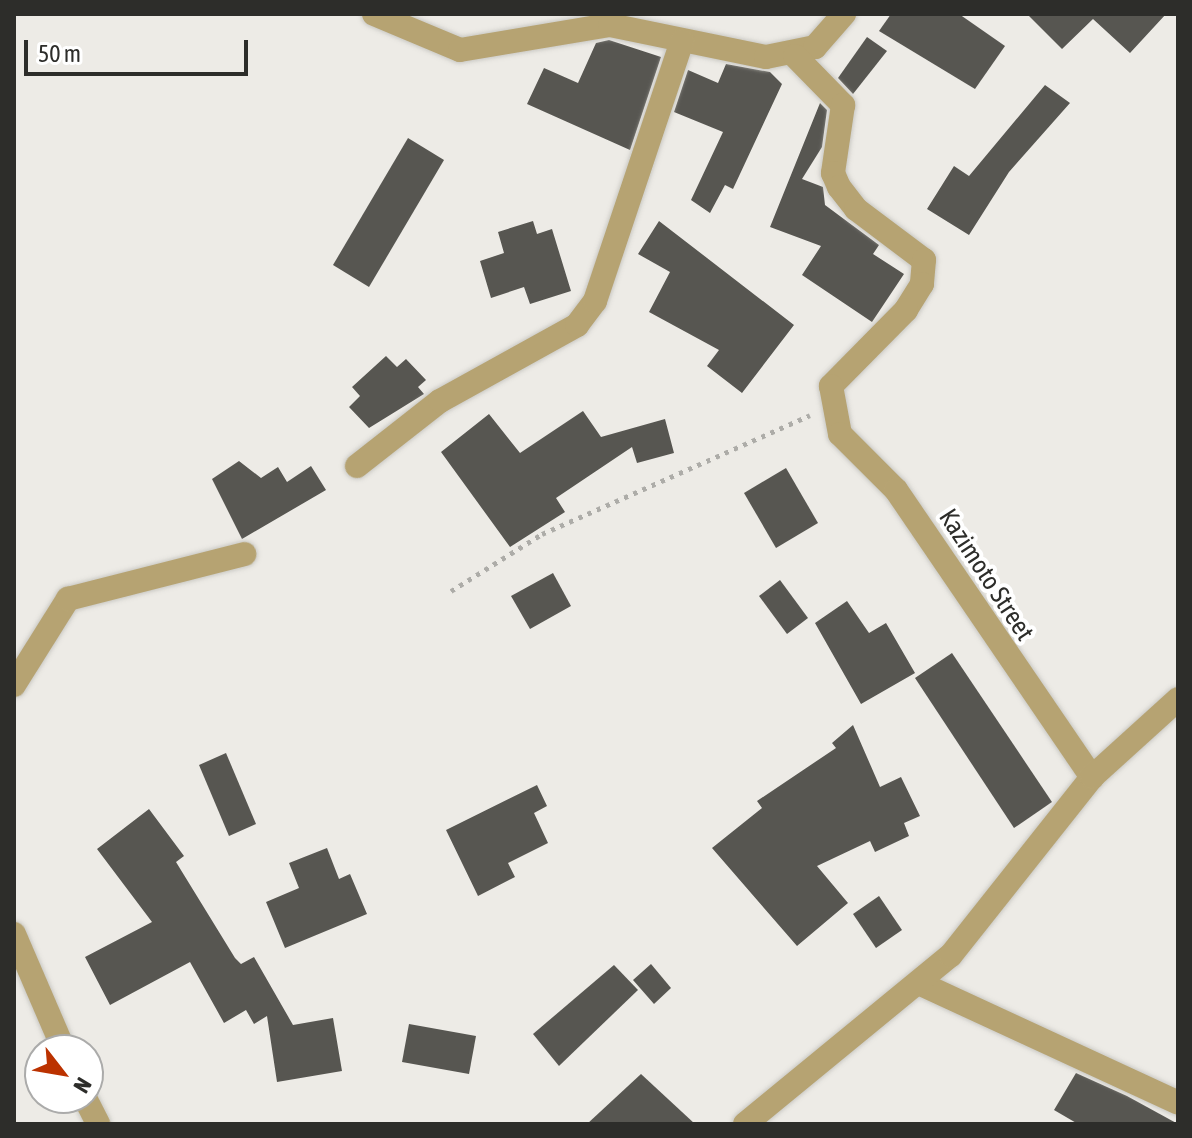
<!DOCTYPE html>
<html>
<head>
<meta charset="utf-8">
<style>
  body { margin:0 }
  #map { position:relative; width:1192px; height:1138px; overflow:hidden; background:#edebe6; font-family:"Asap Condensed",sans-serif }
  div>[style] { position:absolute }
  .building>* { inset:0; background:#575651 }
  .path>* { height:5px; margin-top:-2.5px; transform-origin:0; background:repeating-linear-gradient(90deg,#adaca8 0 4px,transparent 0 10px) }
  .roads { filter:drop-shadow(0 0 2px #cac9c4) drop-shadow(0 0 2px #cac9c4) }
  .minor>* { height:24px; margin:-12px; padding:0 12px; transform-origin:12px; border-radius:12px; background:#b6a372 }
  span { translate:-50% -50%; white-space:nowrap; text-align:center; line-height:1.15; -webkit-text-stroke:8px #fff; paint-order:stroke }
  .street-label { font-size:26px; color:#2d2d2a }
  .frame { position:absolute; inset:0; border:16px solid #2d2d2a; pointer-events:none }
  .north { position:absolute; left:24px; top:1034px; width:80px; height:80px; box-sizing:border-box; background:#fff; border:2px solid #ababaa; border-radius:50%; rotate:121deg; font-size:22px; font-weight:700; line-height:32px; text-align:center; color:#2d2d2a }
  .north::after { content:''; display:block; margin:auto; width:28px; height:36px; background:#bb3200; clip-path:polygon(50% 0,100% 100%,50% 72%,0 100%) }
  .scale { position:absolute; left:24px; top:40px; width:224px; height:36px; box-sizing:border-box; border:4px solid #2d2d2a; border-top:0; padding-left:10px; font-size:24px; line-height:28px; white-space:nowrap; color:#2d2d2a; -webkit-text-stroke:6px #fff; paint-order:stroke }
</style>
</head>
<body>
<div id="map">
  <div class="building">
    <i style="clip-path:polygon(891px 14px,959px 14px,1005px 46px,975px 89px,879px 31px)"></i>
    <i style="clip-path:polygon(1027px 14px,1166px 14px,1130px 53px,1093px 19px,1062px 49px)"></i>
    <i style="clip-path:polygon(867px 37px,887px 51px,853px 94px,838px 78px)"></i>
    <i style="clip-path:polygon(609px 40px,661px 57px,630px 150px,527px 104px,544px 68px,578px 83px,596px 43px)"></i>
    <i style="clip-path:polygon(726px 64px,770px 72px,782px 84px,733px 189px,725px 185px,710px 213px,691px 200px,723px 132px,674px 112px,688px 70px,718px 83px)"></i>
    <i style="clip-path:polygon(1045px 85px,1070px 103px,1009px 172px,969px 235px,927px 209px,954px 166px,969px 176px)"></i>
    <i style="clip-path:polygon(820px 103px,827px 110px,822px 147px,802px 179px,823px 187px,825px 205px,879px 245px,873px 254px,904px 274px,872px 322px,802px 275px,821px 246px,770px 227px)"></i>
    <i style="clip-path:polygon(408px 138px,444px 160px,369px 287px,333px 265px)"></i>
    <i style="clip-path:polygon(533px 221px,537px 234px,552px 229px,571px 291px,530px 304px,524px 287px,491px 298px,480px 261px,504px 253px,498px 232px)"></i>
    <i style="clip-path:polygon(659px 221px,794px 325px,742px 393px,707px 366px,719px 350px,649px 312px,670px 272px,638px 254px)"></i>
    <i style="clip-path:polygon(386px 356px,397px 367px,406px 359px,426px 380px,418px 387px,424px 394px,369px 428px,349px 407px,360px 396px,352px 387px)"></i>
    <i style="clip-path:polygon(583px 411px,601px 437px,665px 419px,674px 453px,637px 463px,632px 447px,556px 498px,565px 512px,510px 547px,441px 452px,489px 414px,520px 453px)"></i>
    <i style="clip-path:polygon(239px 461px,261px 478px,278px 467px,287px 482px,311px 466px,326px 490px,242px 539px,212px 479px)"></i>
    <i style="clip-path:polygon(786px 468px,818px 523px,776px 548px,744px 493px)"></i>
    <i style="clip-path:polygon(553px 573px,571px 606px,530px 629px,511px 596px)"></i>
    <i style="clip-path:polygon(780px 580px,808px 618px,787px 634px,759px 596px)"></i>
    <i style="clip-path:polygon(847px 601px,869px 633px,886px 623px,915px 673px,861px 704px,815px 623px)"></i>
    <i style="clip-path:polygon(952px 653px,1052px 802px,1014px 828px,915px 678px)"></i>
    <i style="clip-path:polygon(853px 725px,880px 787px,901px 777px,920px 816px,904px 823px,909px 836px,875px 852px,870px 841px,817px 866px,848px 903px,797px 946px,712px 848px,762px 808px,757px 801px,836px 748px,832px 743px)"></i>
    <i style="clip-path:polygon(226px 753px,256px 824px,229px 836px,199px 765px)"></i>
    <i style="clip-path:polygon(537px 785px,547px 806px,534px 813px,548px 843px,508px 863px,515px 877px,478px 896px,446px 830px)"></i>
    <i style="clip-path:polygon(149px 809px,184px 856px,176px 862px,235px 958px,241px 964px,254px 957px,293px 1025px,333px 1018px,342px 1071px,277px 1082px,267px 1016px,254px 1024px,246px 1010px,224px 1023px,190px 962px,110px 1005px,85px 957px,152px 922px,97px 849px)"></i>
    <i style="clip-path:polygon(327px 848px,339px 879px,350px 874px,367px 914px,285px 948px,266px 902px,299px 888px,289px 863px)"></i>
    <i style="clip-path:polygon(879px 896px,902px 930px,876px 948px,853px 914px)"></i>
    <i style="clip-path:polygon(651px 964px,671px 988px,654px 1004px,633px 980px)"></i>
    <i style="clip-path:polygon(614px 965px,638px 990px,559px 1066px,533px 1034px)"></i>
    <i style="clip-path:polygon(409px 1024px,476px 1036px,469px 1074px,402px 1062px)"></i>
    <i style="clip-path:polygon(1076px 1073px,1127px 1096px,1178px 1124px,1078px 1124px,1054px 1110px)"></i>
    <i style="clip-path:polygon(641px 1074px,695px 1124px,587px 1124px)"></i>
  </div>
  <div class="path">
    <i style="left:451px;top:591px;width:107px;rotate:-32.1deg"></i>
    <i style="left:542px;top:534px;width:293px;rotate:-23.9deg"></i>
  </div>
  <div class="roads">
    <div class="minor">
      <i style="left:374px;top:14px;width:93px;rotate:22.7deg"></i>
      <i style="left:460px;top:50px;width:152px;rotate:-9.5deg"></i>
      <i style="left:610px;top:25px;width:159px;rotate:11.6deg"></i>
      <i style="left:766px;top:57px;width:50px;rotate:-11.5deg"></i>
      <i style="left:815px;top:47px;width:44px;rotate:-48.7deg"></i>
      <i style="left:795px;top:56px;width:69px;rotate:45.6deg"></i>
      <i style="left:843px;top:105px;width:69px;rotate:98.4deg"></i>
      <i style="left:833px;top:173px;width:15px;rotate:67deg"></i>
      <i style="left:839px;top:187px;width:28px;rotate:52deg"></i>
      <i style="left:856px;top:209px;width:85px;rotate:36.9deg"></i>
      <i style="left:924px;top:260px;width:24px;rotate:95deg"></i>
      <i style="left:922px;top:284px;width:31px;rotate:122deg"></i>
      <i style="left:906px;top:310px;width:107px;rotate:134.6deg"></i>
      <i style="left:831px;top:386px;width:49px;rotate:79.4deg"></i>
      <i style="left:840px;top:434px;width:79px;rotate:45deg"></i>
      <i style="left:896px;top:490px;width:348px;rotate:55.7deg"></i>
      <i style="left:357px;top:466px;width:105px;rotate:-38.1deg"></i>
      <i style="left:440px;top:401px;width:157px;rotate:-29deg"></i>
      <i style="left:577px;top:325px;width:30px;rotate:-53deg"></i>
      <i style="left:595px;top:301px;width:274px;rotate:-71.5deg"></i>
      <i style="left:14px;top:685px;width:102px;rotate:-57.9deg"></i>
      <i style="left:68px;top:599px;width:182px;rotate:-14.3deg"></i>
      <i style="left:14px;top:934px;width:126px;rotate:66.7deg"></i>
      <i style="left:921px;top:984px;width:283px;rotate:24.8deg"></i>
      <i style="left:85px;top:1098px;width:29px;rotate:63deg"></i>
      <i style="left:745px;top:1124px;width:266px;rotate:-39.4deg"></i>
      <i style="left:951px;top:955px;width:227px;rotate:-51.6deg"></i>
      <i style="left:1092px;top:777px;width:116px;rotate:-42.2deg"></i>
    </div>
  </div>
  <div class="street-label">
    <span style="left:986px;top:575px;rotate:57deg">Kazimoto Street</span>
  </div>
  <div class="frame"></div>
  <div class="north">N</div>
  <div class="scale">50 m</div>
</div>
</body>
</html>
